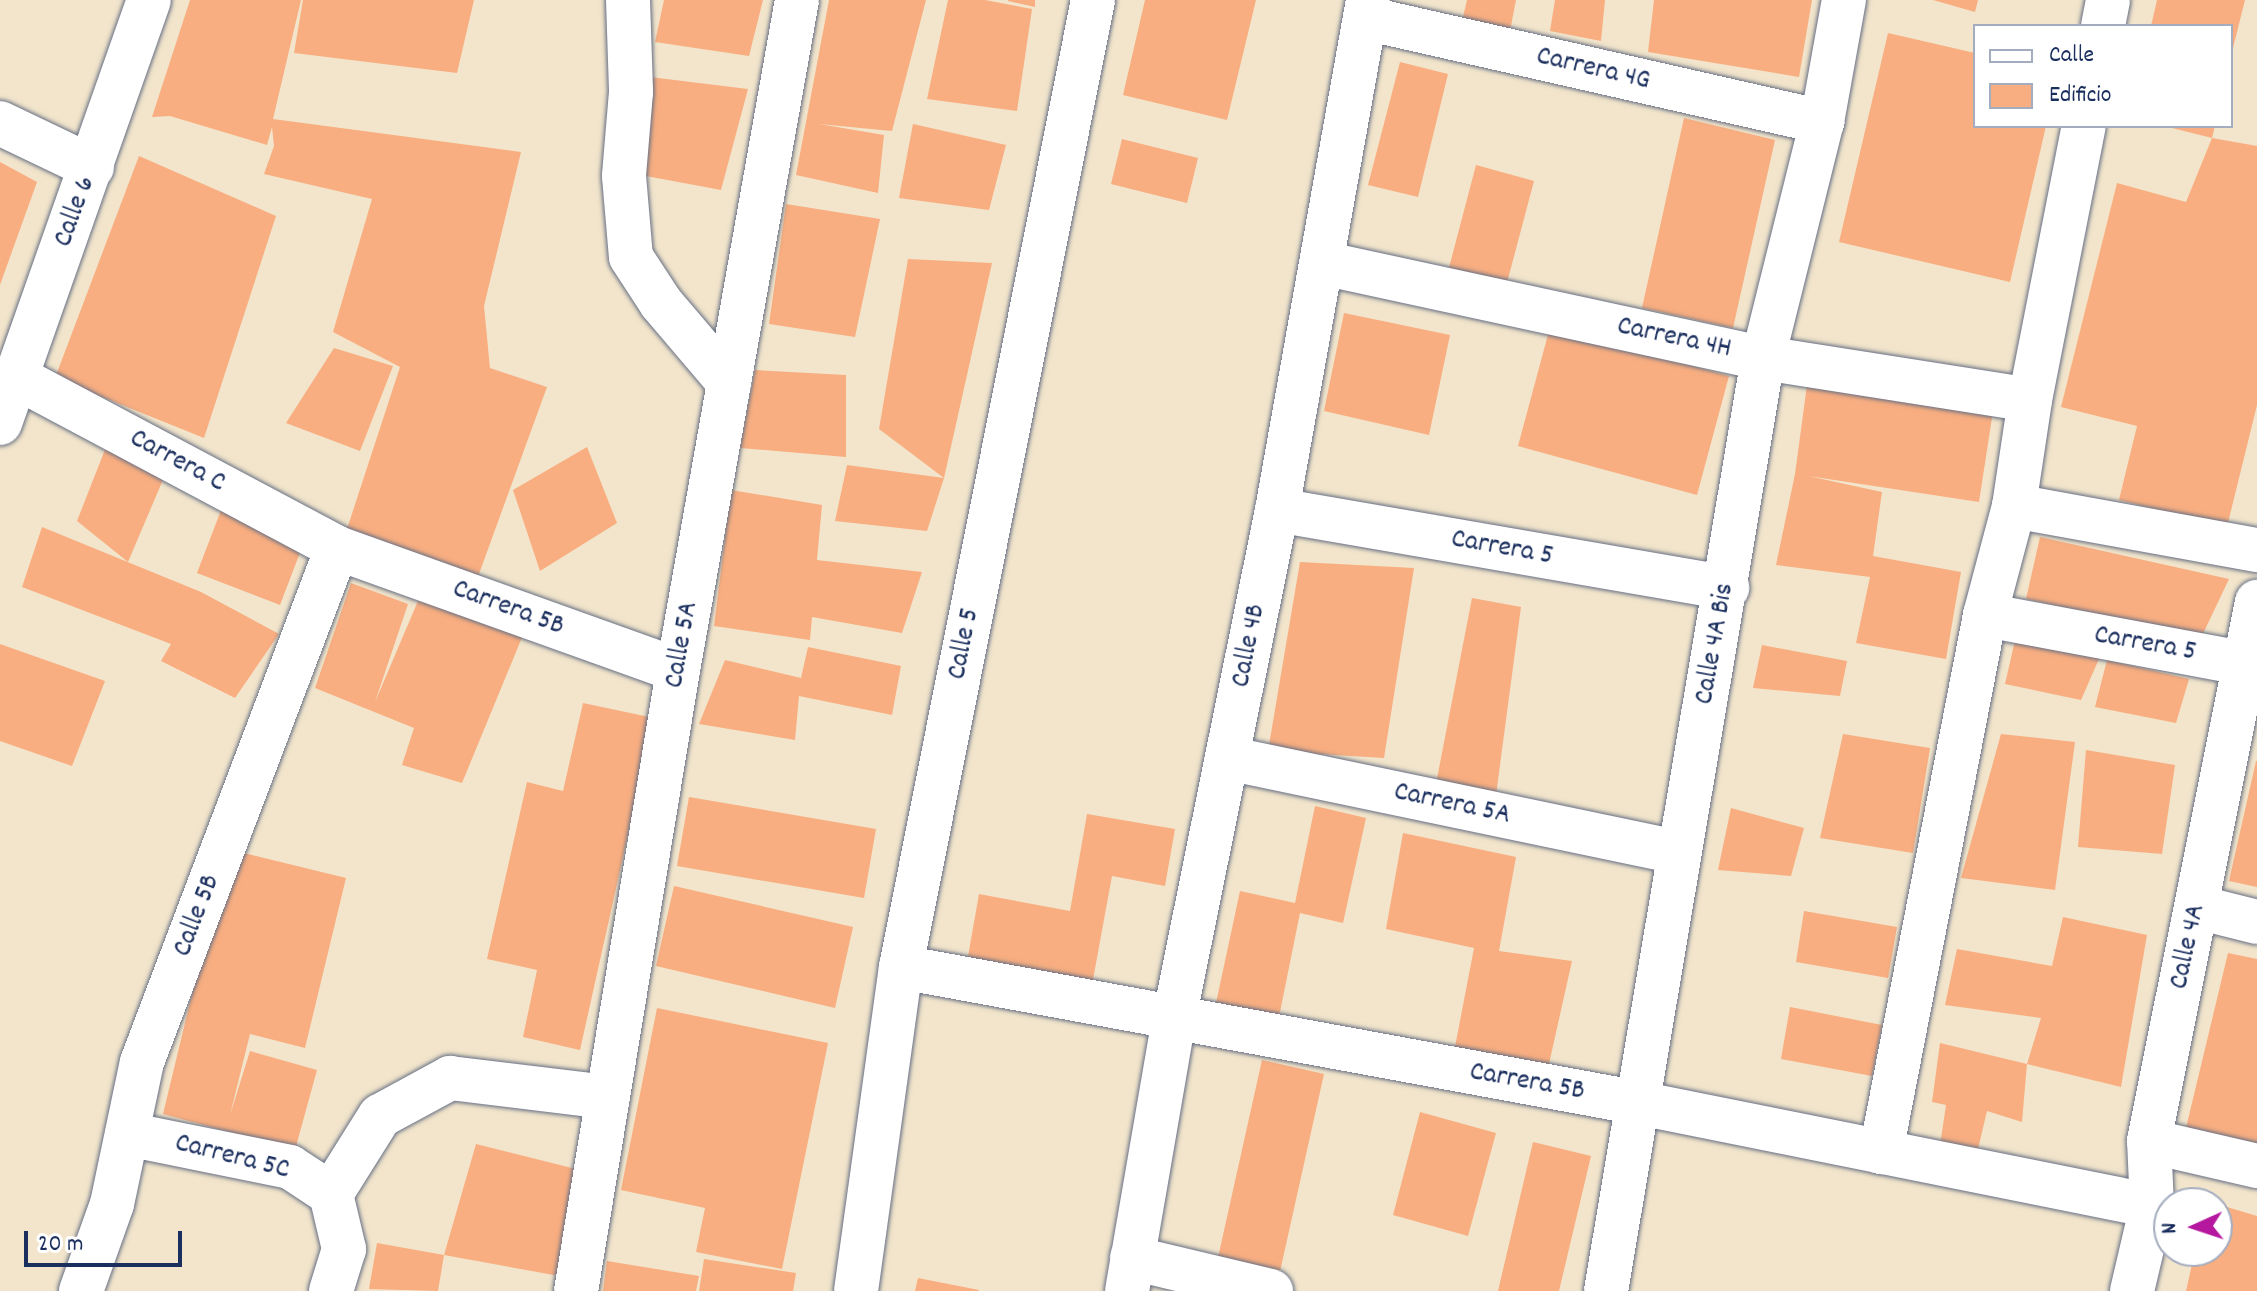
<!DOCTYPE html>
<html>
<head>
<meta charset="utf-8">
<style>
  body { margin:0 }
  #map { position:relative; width:2257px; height:1291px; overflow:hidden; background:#f2e5cb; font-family:Dekko,sans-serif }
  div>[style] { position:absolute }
  .building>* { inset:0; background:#f8ae80 }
  .roads { filter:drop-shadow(0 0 2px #666f84) drop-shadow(0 0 2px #666f84) }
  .street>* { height:44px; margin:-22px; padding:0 22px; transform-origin:22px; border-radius:22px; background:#fff }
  span { translate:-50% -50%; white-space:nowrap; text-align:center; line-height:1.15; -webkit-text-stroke:6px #fff; paint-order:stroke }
  .street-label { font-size:28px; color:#1b2f5e }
  .legend { position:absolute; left:1973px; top:24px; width:260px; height:104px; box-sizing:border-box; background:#fff; border:2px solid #a4acbf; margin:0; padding:10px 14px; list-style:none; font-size:24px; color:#1b2f5e }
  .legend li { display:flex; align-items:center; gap:16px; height:40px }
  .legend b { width:40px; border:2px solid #a4acbf }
  .north { position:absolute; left:2153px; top:1187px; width:80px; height:80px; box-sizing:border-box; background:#fff; border:2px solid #a4acbf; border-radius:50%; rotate:267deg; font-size:22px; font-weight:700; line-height:32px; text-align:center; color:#1b2f5e }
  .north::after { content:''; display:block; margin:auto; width:28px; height:36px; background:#b5179e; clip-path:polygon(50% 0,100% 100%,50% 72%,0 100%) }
  .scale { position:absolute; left:24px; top:1231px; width:158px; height:36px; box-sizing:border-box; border:4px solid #1b2f5e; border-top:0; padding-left:10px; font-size:24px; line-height:28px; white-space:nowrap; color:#1b2f5e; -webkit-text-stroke:6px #fff; paint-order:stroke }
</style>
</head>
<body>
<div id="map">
  <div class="building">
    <i style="clip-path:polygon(190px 0,301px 0,273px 119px,521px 152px,484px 306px,490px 368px,547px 387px,475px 585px,347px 529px,400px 367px,333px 332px,372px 199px,264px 174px,274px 146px,272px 127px,267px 145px,170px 116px,152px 117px)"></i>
    <i style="clip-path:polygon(303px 0,474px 0,457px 73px,294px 53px)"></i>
    <i style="clip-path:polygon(664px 0,763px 0,749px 56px,655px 42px)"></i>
    <i style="clip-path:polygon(829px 0,926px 0,892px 131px,819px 124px,884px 135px,878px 193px,796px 175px)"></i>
    <i style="clip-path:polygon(948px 0,985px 0,1032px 9px,1017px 111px,927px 99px)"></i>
    <i style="clip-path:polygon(1008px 0,1035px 0,1035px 7px,1008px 1px)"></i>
    <i style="clip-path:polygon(1145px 0,1256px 0,1227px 120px,1123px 95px)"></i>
    <i style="clip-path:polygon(1467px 0,1516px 0,1510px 31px,1462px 21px)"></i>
    <i style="clip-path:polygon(1555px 0,1605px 0,1601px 41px,1550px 31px)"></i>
    <i style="clip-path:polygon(1654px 0,1812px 0,1799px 77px,1648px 52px)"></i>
    <i style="clip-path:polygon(1933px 0,1978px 0,1975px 12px)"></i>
    <i style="clip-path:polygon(2157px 0,2245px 0,2232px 52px,2231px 26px,2151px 26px)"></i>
    <i style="clip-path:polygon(1888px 33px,1975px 53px,1975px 126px,2046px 126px,2010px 282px,1839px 242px)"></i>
    <i style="clip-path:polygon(1400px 62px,1448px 74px,1418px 197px,1368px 185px)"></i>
    <i style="clip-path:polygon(650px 77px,748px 89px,721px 190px,630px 173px)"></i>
    <i style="clip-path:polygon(1684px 118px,1775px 140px,1733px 328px,1642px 308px)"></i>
    <i style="clip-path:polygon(913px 124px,1006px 145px,989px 210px,899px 198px)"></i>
    <i style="clip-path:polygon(2164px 126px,2215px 126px,2212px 138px)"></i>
    <i style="clip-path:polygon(2212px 138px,2257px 146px,2257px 405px,2227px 527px,2119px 500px,2137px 426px,2061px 407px,2117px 183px,2186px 202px)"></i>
    <i style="clip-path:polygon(1122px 139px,1198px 158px,1187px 203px,1111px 184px)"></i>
    <i style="clip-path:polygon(139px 156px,276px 216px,204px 438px,55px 378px)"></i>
    <i style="clip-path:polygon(0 162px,37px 182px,0 285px)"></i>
    <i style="clip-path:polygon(1476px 165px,1534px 181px,1504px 294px,1446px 279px)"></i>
    <i style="clip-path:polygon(786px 204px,880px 219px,855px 337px,769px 324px)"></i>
    <i style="clip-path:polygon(908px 259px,992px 263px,944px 478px,879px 429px)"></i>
    <i style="clip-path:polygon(1344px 313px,1450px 335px,1429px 435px,1324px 411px)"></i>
    <i style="clip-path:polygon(1550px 327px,1729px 376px,1697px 495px,1518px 446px)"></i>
    <i style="clip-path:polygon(334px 348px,393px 366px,360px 451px,286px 423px)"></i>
    <i style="clip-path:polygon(755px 370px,846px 375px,846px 457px,740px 448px)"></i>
    <i style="clip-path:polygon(1809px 370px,1995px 398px,1979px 502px,1808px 476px,1882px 492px,1873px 556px,1961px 572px,1946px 659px,1856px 643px,1870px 577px,1776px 565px,1795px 474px)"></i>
    <i style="clip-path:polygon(106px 447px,165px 475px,128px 562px,77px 521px)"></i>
    <i style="clip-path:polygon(587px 447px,617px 523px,540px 571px,513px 490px)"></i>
    <i style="clip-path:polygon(847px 465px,944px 478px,927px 531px,835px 521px)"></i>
    <i style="clip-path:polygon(731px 490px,822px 505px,817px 560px,922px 572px,902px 633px,812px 617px,810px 640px,714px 626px)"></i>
    <i style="clip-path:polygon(223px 505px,306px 537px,280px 605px,197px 573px)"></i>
    <i style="clip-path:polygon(42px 527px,201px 592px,279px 634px,235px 698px,161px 661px,171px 644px,22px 587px)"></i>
    <i style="clip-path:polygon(2040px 537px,2229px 579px,2201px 638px,2026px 599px)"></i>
    <i style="clip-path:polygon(1300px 562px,1414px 568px,1384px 758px,1268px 751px)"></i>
    <i style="clip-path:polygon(351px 583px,408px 604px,375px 702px,418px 601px,523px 635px,462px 783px,402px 765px,414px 728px,315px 688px)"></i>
    <i style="clip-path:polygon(1472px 598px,1521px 607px,1496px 795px,1435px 789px)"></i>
    <i style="clip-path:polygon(2016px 636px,2102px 652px,2081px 700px,2005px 684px)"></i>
    <i style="clip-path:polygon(0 644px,105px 681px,72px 766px,0 741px)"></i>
    <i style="clip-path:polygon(1762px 645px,1847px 661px,1840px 696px,1753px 688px)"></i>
    <i style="clip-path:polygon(808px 647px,901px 666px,892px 715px,799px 696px,795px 740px,699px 724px,725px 660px,801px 678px)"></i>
    <i style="clip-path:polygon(2107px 660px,2189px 679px,2176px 723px,2095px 707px)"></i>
    <i style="clip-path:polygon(583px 703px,654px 718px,580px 1050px,523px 1037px,537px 970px,487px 959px,527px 782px,563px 791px)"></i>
    <i style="clip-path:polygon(1843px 734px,1930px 748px,1913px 853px,1820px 838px)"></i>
    <i style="clip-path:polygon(2001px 734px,2075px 742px,2055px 890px,1961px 878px)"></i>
    <i style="clip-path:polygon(2086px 750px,2175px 765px,2162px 854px,2078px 847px)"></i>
    <i style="clip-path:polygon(2256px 761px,2257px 761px,2257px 887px,2229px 881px)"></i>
    <i style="clip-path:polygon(689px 797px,876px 829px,864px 898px,677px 866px)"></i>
    <i style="clip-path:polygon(1315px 806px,1366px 818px,1343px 923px,1300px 913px,1279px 1017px,1216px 1003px,1240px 891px,1295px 903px)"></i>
    <i style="clip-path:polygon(1731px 808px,1804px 828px,1791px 876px,1718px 870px)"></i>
    <i style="clip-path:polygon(1087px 814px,1175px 829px,1165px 886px,1112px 876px,1092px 985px,967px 962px,979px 894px,1070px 911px)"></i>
    <i style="clip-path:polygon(1403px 833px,1516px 857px,1499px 951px,1572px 961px,1549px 1064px,1455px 1047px,1474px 948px,1386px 929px)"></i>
    <i style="clip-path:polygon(227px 849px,346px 878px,305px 1048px,250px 1034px,230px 1115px,250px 1051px,317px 1070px,295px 1150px,163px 1114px)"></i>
    <i style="clip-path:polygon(674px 886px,853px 927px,835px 1008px,656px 966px)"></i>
    <i style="clip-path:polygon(1804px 911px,1897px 927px,1888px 978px,1796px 962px)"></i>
    <i style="clip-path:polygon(2063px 917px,2147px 935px,2121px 1087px,2027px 1064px,2041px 1018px,1945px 1005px,1957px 949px,2052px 966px)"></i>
    <i style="clip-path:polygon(2228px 953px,2257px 959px,2257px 1147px,2186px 1128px)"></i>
    <i style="clip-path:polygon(1790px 1007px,1882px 1025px,1872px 1076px,1781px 1059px)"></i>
    <i style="clip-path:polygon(657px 1008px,828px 1043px,782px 1269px,696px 1252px,705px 1208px,621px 1190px)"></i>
    <i style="clip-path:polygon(1940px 1043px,2027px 1064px,2022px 1122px,1987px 1111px,1974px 1166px,1939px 1152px,1946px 1105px,1932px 1102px)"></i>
    <i style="clip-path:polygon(1262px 1060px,1324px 1074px,1279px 1276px,1217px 1262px)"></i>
    <i style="clip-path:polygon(1420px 1112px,1496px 1133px,1468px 1236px,1393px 1215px)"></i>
    <i style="clip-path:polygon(1533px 1142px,1591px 1156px,1559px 1291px,1498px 1291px)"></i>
    <i style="clip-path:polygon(476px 1144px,584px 1171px,559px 1276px,444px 1255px)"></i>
    <i style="clip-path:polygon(2217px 1204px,2257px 1216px,2257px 1291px,2186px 1291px,2195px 1251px,2217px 1251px)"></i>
    <i style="clip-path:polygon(377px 1243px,444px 1255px,438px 1291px,369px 1289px)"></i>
    <i style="clip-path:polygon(704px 1259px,796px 1273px,793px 1291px,699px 1291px)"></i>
    <i style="clip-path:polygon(607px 1261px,699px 1276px,696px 1291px,603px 1291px)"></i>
    <i style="clip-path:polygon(918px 1278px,979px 1290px,979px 1291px,915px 1291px)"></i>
  </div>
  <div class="roads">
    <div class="street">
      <i style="left:628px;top:0;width:92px;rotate:88.1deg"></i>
      <i style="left:631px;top:92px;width:84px;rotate:94.8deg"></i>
      <i style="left:624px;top:176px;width:81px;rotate:85.1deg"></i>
      <i style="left:631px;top:257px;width:55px;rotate:56.9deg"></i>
      <i style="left:661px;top:303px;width:105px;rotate:49.6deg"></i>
      <i style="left:1365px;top:18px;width:469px;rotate:12.8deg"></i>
      <i style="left:2103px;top:26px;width:26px;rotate:-79deg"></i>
      <i style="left:0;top:123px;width:102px;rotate:25.6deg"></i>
      <i style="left:1322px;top:263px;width:451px;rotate:12.2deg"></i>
      <i style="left:1763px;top:358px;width:270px;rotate:8.9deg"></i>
      <i style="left:16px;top:377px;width:364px;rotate:28deg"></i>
      <i style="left:337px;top:548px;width:362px;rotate:19.7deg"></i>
      <i style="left:0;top:423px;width:448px;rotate:-70.6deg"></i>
      <i style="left:2014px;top:506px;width:247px;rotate:10.3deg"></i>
      <i style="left:1277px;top:510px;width:457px;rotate:9.8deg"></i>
      <i style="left:1985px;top:615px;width:277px;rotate:10.6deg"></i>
      <i style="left:1227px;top:758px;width:461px;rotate:11.8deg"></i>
      <i style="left:2197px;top:907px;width:62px;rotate:14deg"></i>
      <i style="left:901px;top:967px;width:750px;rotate:10.44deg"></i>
      <i style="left:1639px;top:1103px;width:523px;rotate:11.35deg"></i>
      <i style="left:127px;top:1134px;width:166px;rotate:11.4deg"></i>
      <i style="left:290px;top:1167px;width:49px;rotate:33.4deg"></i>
      <i style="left:2149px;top:1141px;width:111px;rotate:13deg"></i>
      <i style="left:1881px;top:1152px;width:547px;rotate:-79.04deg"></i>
      <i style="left:1985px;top:615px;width:113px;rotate:-75.1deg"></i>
      <i style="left:2014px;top:506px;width:107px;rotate:-81.4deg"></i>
      <i style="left:2030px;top:400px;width:279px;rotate:-78.9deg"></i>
      <i style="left:331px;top:1194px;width:92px;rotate:-57.9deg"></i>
      <i style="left:380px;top:1116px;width:80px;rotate:-28.5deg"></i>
      <i style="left:450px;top:1078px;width:159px;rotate:6.9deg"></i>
      <i style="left:331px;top:1194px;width:57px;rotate:76.7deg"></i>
      <i style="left:344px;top:1249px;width:44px;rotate:107.2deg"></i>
      <i style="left:1132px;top:1258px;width:143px;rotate:13.4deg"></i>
      <i style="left:81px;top:1291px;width:92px;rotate:-70.4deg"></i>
      <i style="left:112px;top:1204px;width:145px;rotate:-78.1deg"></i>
      <i style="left:142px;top:1062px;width:550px;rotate:-69.22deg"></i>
      <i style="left:576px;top:1291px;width:629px;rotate:-80.67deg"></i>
      <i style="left:678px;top:670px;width:680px;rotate:-79.93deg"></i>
      <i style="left:856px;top:1291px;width:327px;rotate:-82.1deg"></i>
      <i style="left:901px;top:967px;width:986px;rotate:-78.77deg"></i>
      <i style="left:1127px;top:1291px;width:276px;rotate:-80.2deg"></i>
      <i style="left:1174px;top:1019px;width:519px;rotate:-78.56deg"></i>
      <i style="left:1277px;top:510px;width:518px;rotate:-79.88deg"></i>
      <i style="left:1606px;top:1291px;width:946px;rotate:-80.45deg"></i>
      <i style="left:1763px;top:358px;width:243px;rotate:-76deg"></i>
      <i style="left:1822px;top:122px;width:124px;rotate:-79.8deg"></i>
      <i style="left:2132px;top:1291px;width:87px;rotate:-76.8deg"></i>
      <i style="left:2152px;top:1206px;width:65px;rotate:-92.6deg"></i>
      <i style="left:2149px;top:1141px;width:550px;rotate:-78.67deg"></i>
    </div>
  </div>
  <div class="street-label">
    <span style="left:1593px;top:70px;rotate:13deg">Carrera 4G</span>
    <span style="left:76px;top:212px;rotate:-70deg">Calle 6</span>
    <span style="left:1674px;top:339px;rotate:12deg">Carrera 4H</span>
    <span style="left:177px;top:462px;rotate:28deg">Carrera C</span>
    <span style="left:1502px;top:549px;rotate:10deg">Carrera 5</span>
    <span style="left:508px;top:609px;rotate:20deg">Carrera 5B</span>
    <span style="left:965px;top:644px;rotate:-79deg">Calle 5</span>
    <span style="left:1716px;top:644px;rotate:-80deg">Calle 4A Bis</span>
    <span style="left:683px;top:645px;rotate:-80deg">Calle 5A</span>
    <span style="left:2145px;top:645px;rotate:10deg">Carrera 5</span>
    <span style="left:1250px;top:646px;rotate:-79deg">Calle 4B</span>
    <span style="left:1452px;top:805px;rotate:12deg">Carrera 5A</span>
    <span style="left:198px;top:916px;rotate:-69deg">Calle 5B</span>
    <span style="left:2189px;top:947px;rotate:-78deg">Calle 4A</span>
    <span style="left:1527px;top:1083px;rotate:10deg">Carrera 5B</span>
    <span style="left:232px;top:1158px;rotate:14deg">Carrera 5C</span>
  </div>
  <ul class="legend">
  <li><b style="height:10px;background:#fff"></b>Calle</li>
  <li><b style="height:22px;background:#f8ae80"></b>Edificio</li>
  </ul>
  <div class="north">N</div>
  <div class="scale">20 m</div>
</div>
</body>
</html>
